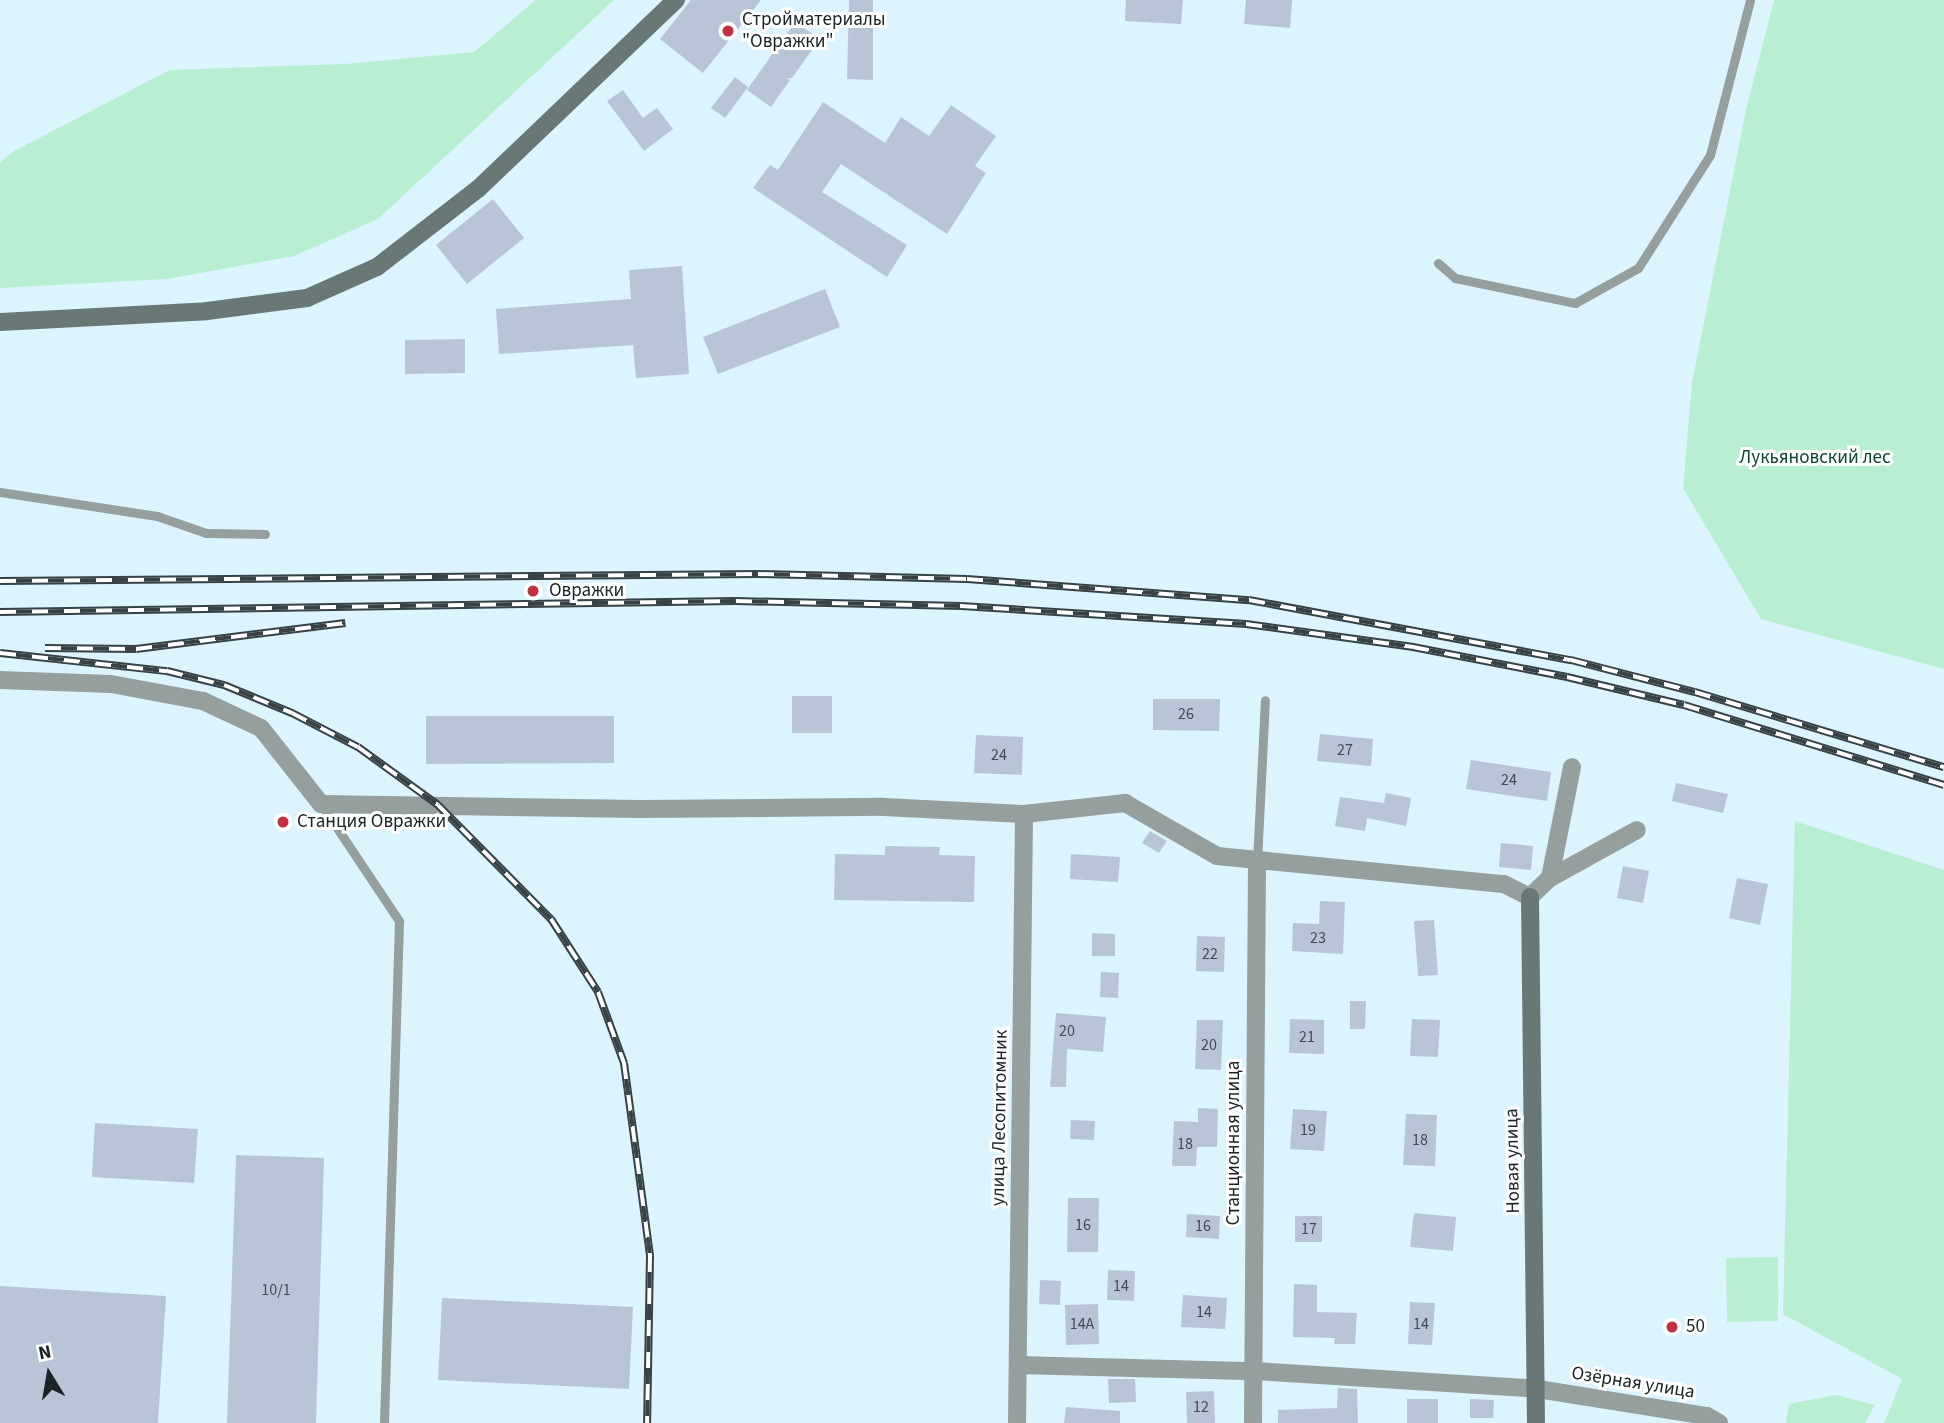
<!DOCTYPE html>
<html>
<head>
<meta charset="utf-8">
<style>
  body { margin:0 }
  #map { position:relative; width:1944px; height:1423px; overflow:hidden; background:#dcf4fe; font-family:"Source Sans 3",sans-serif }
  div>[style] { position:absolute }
  .green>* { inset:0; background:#b8efd2 }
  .building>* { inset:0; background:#b8c5d7 }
  .lane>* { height:9px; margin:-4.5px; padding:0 4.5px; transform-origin:4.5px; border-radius:4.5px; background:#949f9e }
  .street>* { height:18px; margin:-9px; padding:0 9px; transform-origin:9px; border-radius:9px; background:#949f9e }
  .secondary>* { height:18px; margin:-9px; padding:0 9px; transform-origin:9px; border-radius:9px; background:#687877 }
  .rail>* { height:8px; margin-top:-4px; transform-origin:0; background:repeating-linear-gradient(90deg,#fff 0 16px,#374246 0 32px); box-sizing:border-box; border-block:2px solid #374246 }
  .dots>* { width:19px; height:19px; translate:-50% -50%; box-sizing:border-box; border:4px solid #fff; border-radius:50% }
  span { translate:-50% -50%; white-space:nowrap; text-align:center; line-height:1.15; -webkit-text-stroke:6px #fff; paint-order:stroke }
  .number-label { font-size:16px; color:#414b52 }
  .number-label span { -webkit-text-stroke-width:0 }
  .poi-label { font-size:19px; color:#192225 }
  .left { translate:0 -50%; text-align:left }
  .park-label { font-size:19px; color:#0c472f }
  .street-label { font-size:19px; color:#192225 }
  .north { position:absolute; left:14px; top:1339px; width:70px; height:70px; -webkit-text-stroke:5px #fff; paint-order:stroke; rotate:349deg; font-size:19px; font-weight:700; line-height:28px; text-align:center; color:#192225 }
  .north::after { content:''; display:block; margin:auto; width:24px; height:32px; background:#192225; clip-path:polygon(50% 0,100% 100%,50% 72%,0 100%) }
</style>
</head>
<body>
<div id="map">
  <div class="green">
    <i style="clip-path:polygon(536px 0,614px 0,378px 219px,294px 256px,167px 279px,0 288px,0 162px,14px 151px,170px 70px,345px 64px,474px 52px)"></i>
    <i style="clip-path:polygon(1774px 0,1944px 0,1944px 669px,1761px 619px,1683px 488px,1692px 383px,1746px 110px)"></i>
    <i style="clip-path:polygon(1795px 821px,1944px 870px,1944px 1423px,1884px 1423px,1902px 1379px,1783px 1314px)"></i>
    <i style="clip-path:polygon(1778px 1257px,1778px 1321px,1727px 1322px,1726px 1258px)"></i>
    <i style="clip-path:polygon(1836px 1395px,1875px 1405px,1865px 1423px,1786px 1423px,1789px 1404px)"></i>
  </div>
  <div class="building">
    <i style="clip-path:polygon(691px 0,761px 0,703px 73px,660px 39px)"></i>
    <i style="clip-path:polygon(849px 0,873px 0,873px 80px,847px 79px)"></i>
    <i style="clip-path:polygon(1126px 0,1183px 0,1181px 24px,1125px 21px)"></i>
    <i style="clip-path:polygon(1246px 0,1292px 0,1290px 28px,1244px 24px)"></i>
    <i style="clip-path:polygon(795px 22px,820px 39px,792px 78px,787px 78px,790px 80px,771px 107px,747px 90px)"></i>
    <i style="clip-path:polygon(735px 77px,748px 87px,725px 118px,711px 108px)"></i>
    <i style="clip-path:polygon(623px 90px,643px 118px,657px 108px,673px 129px,644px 151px,607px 101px)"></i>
    <i style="clip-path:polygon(823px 102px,885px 143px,901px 117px,929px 136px,951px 105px,996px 136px,975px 166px,986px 173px,947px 234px,841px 164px,822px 192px,907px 245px,887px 277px,753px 188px,770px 165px,778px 170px)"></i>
    <i style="clip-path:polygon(493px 199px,524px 238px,467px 284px,436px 245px)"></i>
    <i style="clip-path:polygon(682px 266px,689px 374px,636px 378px,633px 345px,499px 354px,496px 309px,631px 299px,629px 270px)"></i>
    <i style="clip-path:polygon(825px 289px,840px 327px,718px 374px,703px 337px)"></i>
    <i style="clip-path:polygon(465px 339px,465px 373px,405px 374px,405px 340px)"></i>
    <i style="clip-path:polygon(792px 696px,832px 696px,832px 733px,792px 733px)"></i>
    <i style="clip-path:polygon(1153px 699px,1220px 699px,1219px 731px,1153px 730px)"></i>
    <i style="clip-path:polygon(426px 716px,614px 716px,614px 763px,426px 764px)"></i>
    <i style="clip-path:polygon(1320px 734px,1373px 739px,1371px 766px,1317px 761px)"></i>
    <i style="clip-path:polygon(976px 735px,1023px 737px,1022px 775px,974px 773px)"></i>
    <i style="clip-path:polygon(1471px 760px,1551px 772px,1547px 801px,1466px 789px)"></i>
    <i style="clip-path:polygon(1676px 783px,1728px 794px,1723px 813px,1672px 801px)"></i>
    <i style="clip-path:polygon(1386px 793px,1411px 798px,1406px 826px,1367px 818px,1365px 831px,1335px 826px,1340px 797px,1384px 803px)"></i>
    <i style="clip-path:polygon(1150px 831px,1167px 841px,1159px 853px,1142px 843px)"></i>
    <i style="clip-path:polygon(1501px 843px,1533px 846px,1531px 870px,1499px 867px)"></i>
    <i style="clip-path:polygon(885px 846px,940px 847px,939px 855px,975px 856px,974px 902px,834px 900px,835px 854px,885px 855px)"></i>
    <i style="clip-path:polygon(1071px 854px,1120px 857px,1118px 882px,1070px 879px)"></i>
    <i style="clip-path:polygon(1623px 866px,1649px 871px,1643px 903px,1617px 898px)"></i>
    <i style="clip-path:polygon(1737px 878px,1768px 884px,1760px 925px,1729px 918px)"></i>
    <i style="clip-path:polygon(1320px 901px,1345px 902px,1343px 954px,1292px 951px,1293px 923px,1319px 924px)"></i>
    <i style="clip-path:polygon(1434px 920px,1438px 975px,1418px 976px,1414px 921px)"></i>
    <i style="clip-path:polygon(1092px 933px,1115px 934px,1115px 956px,1092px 956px)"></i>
    <i style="clip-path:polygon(1197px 936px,1225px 937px,1224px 972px,1196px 971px)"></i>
    <i style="clip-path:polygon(1101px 972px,1119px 973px,1118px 998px,1100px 997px)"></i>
    <i style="clip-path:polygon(1350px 1001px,1366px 1001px,1365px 1029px,1350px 1029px)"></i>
    <i style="clip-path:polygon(1056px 1013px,1106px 1017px,1103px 1052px,1067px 1049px,1066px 1087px,1050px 1087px)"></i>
    <i style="clip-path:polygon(1290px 1019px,1324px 1020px,1324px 1054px,1289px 1053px)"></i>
    <i style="clip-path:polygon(1412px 1019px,1440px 1020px,1438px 1057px,1410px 1056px)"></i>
    <i style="clip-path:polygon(1197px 1020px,1223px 1020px,1221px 1070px,1195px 1069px)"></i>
    <i style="clip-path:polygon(1198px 1108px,1218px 1109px,1217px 1147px,1197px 1147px,1196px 1166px,1172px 1166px,1174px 1121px,1198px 1122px)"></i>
    <i style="clip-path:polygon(1293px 1109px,1327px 1111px,1324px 1151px,1290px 1149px)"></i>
    <i style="clip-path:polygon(1406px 1114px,1437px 1115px,1435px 1166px,1403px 1165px)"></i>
    <i style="clip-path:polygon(1071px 1120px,1095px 1121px,1094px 1140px,1070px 1139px)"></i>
    <i style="clip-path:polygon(95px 1123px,198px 1129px,194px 1183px,92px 1177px)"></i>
    <i style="clip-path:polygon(236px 1155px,324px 1158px,316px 1423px,227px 1423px)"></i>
    <i style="clip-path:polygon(1068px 1198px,1099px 1198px,1098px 1252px,1067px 1252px)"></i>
    <i style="clip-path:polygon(1414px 1213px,1456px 1217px,1453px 1251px,1410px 1247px)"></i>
    <i style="clip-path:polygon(1187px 1214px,1220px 1216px,1219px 1239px,1186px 1237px)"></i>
    <i style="clip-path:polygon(1295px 1216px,1322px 1216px,1322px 1242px,1295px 1242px)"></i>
    <i style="clip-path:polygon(1108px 1270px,1135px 1271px,1134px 1301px,1107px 1300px)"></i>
    <i style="clip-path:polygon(1040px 1280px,1061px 1281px,1060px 1305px,1039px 1304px)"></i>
    <i style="clip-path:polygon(1294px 1284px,1317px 1285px,1317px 1312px,1357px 1313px,1355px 1344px,1334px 1344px,1335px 1338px,1293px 1337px)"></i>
    <i style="clip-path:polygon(0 1286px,166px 1296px,158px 1423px,0 1423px)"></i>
    <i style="clip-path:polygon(1183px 1295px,1227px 1298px,1225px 1329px,1181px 1327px)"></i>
    <i style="clip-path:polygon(442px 1298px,633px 1307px,629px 1389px,438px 1380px)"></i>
    <i style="clip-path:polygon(1410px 1302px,1435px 1303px,1432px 1345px,1408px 1344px)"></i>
    <i style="clip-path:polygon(1098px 1304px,1099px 1344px,1066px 1345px,1065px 1305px)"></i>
    <i style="clip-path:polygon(1108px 1379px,1135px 1379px,1136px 1402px,1109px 1403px)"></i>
    <i style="clip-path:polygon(1338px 1388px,1357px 1389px,1358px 1423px,1278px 1423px,1278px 1410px,1337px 1408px)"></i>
    <i style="clip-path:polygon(1214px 1391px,1215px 1423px,1187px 1423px,1186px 1392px)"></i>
    <i style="clip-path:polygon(1407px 1399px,1438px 1399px,1438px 1423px,1407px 1423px)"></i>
    <i style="clip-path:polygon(1470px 1399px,1494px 1400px,1493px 1418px,1470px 1418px)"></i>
    <i style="clip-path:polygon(1066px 1407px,1120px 1411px,1120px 1423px,1064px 1423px)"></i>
  </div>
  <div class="lane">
    <i style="left:1438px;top:263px;width:23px;rotate:41deg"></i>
    <i style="left:1455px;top:278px;width:123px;rotate:11.8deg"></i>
    <i style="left:1575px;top:303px;width:72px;rotate:-29.1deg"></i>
    <i style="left:1638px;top:268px;width:134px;rotate:-57.5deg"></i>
    <i style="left:1710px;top:155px;width:160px;rotate:-75.5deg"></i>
    <i style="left:0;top:492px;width:159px;rotate:8.7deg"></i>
    <i style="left:157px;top:516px;width:52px;rotate:19.1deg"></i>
    <i style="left:206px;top:533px;width:59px;rotate:1deg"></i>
    <i style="left:321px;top:804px;width:141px;rotate:56.3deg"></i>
    <i style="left:399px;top:921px;width:502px;rotate:91.71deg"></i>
    <i style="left:1257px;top:862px;width:162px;rotate:-87.2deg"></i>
  </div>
  <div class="street">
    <i style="left:0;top:680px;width:111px;rotate:2.1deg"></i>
    <i style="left:111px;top:684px;width:94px;rotate:10.5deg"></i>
    <i style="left:203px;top:701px;width:64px;rotate:25deg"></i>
    <i style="left:261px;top:728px;width:97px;rotate:51.7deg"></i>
    <i style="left:321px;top:804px;width:319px;rotate:0.9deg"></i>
    <i style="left:640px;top:809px;width:244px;rotate:-0.5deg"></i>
    <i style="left:884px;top:807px;width:140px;rotate:2.9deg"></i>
    <i style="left:1024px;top:814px;width:102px;rotate:-6.2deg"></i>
    <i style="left:1125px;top:803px;width:106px;rotate:29.9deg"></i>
    <i style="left:1217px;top:856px;width:288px;rotate:5.6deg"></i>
    <i style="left:1504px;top:884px;width:29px;rotate:27deg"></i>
    <i style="left:1530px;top:897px;width:28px;rotate:-44deg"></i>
    <i style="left:1550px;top:878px;width:99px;rotate:-28.9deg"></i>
    <i style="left:1550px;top:878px;width:113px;rotate:-78.8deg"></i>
    <i style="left:1018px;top:1365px;width:237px;rotate:1.5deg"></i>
    <i style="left:1255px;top:1371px;width:284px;rotate:3.6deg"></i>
    <i style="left:1538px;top:1389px;width:171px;rotate:9.1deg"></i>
    <i style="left:1707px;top:1416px;width:14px;rotate:30deg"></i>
    <i style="left:1017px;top:1423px;width:609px;rotate:-89.34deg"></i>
    <i style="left:1253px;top:1423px;width:560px;rotate:-89.59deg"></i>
  </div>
  <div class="secondary">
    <i style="left:0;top:322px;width:207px;rotate:-3deg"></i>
    <i style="left:207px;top:311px;width:101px;rotate:-7.4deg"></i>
    <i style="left:307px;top:298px;width:77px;rotate:-23.9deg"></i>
    <i style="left:377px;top:267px;width:128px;rotate:-37.7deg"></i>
    <i style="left:478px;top:189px;width:274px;rotate:-43.7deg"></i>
    <i style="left:1530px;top:897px;width:526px;rotate:89.35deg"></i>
  </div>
  <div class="rail">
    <i style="left:0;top:581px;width:758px;rotate:-0.53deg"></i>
    <i style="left:758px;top:574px;width:209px;rotate:1.4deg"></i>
    <i style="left:967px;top:579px;width:283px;rotate:4.3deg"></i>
    <i style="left:1249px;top:600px;width:328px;rotate:10.6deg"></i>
    <i style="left:1571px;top:660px;width:128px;rotate:14.5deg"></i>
    <i style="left:1695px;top:692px;width:260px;rotate:16.8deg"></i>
    <i style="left:0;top:612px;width:736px;rotate:-0.86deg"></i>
    <i style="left:736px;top:601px;width:225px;rotate:1.3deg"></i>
    <i style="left:961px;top:606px;width:286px;rotate:3.6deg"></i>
    <i style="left:1246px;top:624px;width:169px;rotate:7.8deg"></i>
    <i style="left:1413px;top:647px;width:157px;rotate:11deg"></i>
    <i style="left:1567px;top:677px;width:120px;rotate:13.5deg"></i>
    <i style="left:1684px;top:705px;width:272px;rotate:17.1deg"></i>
    <i style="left:45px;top:648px;width:91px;rotate:0.6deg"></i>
    <i style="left:136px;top:649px;width:211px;rotate:-7.1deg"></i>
    <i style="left:0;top:653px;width:168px;rotate:6.2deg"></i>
    <i style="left:167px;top:671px;width:59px;rotate:13.8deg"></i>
    <i style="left:224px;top:685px;width:74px;rotate:22.4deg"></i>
    <i style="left:292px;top:713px;width:74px;rotate:27.3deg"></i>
    <i style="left:358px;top:747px;width:99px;rotate:35.9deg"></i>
    <i style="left:438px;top:805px;width:161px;rotate:45.3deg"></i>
    <i style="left:551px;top:919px;width:87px;rotate:57.2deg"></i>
    <i style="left:598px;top:992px;width:76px;rotate:69.9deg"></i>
    <i style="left:624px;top:1063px;width:195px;rotate:82.3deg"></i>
    <i style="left:650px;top:1256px;width:167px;rotate:91deg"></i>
  </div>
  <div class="dots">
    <i style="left:728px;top:31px;background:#c1313f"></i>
    <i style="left:533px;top:591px;background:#c1313f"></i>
    <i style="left:283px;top:822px;background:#c1313f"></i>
    <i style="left:1672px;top:1327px;background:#c1313f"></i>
  </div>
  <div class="number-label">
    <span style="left:1186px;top:714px">26</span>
    <span style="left:1345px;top:750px">27</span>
    <span style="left:999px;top:755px">24</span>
    <span style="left:1509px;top:780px">24</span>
    <span style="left:1318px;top:938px">23</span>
    <span style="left:1210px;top:954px">22</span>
    <span style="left:1067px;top:1031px">20</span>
    <span style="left:1307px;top:1037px">21</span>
    <span style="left:1209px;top:1045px">20</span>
    <span style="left:1308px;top:1130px">19</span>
    <span style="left:1420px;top:1140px">18</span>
    <span style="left:1185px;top:1144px">18</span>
    <span style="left:1083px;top:1225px">16</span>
    <span style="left:1203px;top:1226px">16</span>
    <span style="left:1309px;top:1229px">17</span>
    <span style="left:1121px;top:1286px">14</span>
    <span style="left:276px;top:1290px">10/1</span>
    <span style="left:1204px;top:1312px">14</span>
    <span style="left:1082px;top:1324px">14А</span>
    <span style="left:1421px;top:1324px">14</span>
    <span style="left:1201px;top:1407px">12</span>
  </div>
  <div class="poi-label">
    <span class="left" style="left:742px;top:31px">Стройматериалы<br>"Овражки"</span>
    <span class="left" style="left:549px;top:591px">Овражки</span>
    <span class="left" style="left:297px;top:822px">Станция Овражки</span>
    <span class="left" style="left:1686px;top:1327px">50</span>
  </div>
  <div class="park-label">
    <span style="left:1815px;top:458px">Лукьяновский лес</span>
  </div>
  <div class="street-label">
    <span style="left:1000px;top:1118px;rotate:-89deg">улица Лесопитомник</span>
    <span style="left:1234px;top:1143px;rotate:-90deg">Станционная улица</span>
    <span style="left:1513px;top:1161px;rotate:-91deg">Новая улица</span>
    <span style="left:1633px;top:1383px;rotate:9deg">Озёрная улица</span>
  </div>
  <div class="north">N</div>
</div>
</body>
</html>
